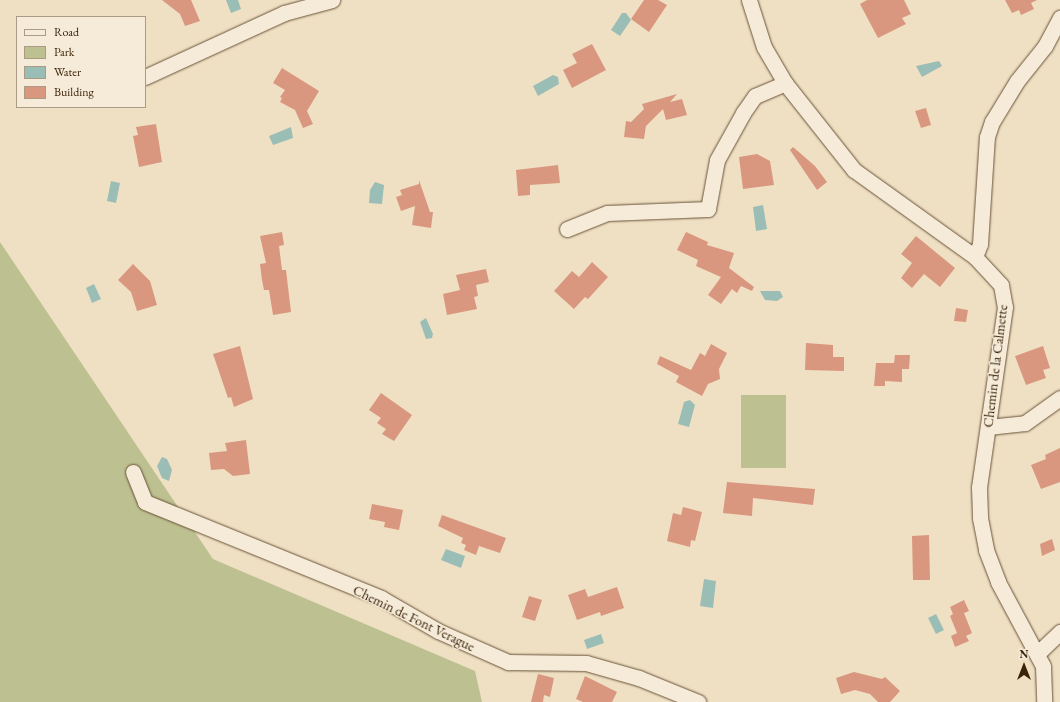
<!DOCTYPE html>
<html>
<head>
<meta charset="utf-8">
<style>
  body { margin:0 }
  #map { position:relative; width:1060px; height:702px; overflow:hidden; background:#f0e0c3; font-family:"EB Garamond",serif }
  div>[style] { position:absolute }
  .green>* { inset:0; background:#bdc191 }
  .water>* { inset:0; background:#9abdb6 }
  .building>* { inset:0; background:#d9977f }
  .roads { filter:drop-shadow(0 0 1px #685238) drop-shadow(0 0 1px #685238) }
  .minor>* { height:15px; margin:-7.5px; padding:0 7.5px; transform-origin:7.5px; border-radius:7.5px; background:#f5ebd8 }
  span { translate:-50% -50%; white-space:nowrap; text-align:center; line-height:1.15; -webkit-text-stroke:3px #f5ebd8; paint-order:stroke }
  .street-label { font-size:14px; color:#3b2309 }
  .legend { position:absolute; left:16px; top:16px; width:130px; height:92px; box-sizing:border-box; background:#f5ebd8; border:1px solid #ab9b85; margin:0; padding:5px 7px; list-style:none; font-size:12px; color:#3b2309 }
  .legend li { display:flex; align-items:center; gap:8px; height:20px }
  .legend b { width:20px; border:1px solid #ab9b85 }
  .north { position:absolute; left:1004px; top:646px; width:40px; height:40px; -webkit-text-stroke:3px #f5ebd8; paint-order:stroke; rotate:0deg; font-size:11px; font-weight:700; line-height:16px; text-align:center; color:#3b2309 }
  .north::after { content:''; display:block; margin:auto; width:14px; height:18px; background:#3b2309; clip-path:polygon(50% 0,100% 100%,50% 72%,0 100%) }
</style>
</head>
<body>
<div id="map">
  <div class="green">
    <i style="clip-path:polygon(0 242px,213px 559px,475px 671px,482px 702px,0 702px)"></i>
    <i style="clip-path:polygon(741px 395px,786px 395px,786px 468px,741px 468px)"></i>
  </div>
  <div class="water">
    <i style="clip-path:polygon(226px 0,238px 0,241px 9px,231px 13px)"></i>
    <i style="clip-path:polygon(622px 13px,626px 13px,631px 20px,620px 36px,611px 30px)"></i>
    <i style="clip-path:polygon(939px 61px,942px 66px,922px 77px,916px 66px)"></i>
    <i style="clip-path:polygon(553px 75px,558px 77px,559px 84px,538px 96px,533px 86px)"></i>
    <i style="clip-path:polygon(291px 127px,293px 138px,273px 145px,269px 136px)"></i>
    <i style="clip-path:polygon(111px 181px,120px 183px,116px 203px,107px 201px)"></i>
    <i style="clip-path:polygon(375px 182px,384px 185px,382px 204px,369px 203px,370px 190px)"></i>
    <i style="clip-path:polygon(763px 205px,767px 229px,756px 231px,753px 207px)"></i>
    <i style="clip-path:polygon(94px 284px,101px 299px,92px 303px,86px 288px)"></i>
    <i style="clip-path:polygon(760px 291px,780px 291px,783px 297px,777px 301px,765px 300px)"></i>
    <i style="clip-path:polygon(426px 318px,433px 334px,432px 338px,426px 339px,420px 322px)"></i>
    <i style="clip-path:polygon(690px 400px,695px 405px,689px 427px,678px 424px,684px 402px)"></i>
    <i style="clip-path:polygon(162px 457px,167px 459px,172px 470px,169px 481px,162px 478px,157px 466px)"></i>
    <i style="clip-path:polygon(446px 549px,465px 556px,461px 568px,441px 560px)"></i>
    <i style="clip-path:polygon(704px 579px,716px 581px,713px 608px,700px 606px)"></i>
    <i style="clip-path:polygon(936px 614px,944px 630px,936px 634px,928px 618px)"></i>
    <i style="clip-path:polygon(601px 634px,604px 643px,587px 649px,584px 640px)"></i>
  </div>
  <div class="building">
    <i style="clip-path:polygon(162px 0,191px 0,200px 21px,185px 26px,180px 14px)"></i>
    <i style="clip-path:polygon(644px 0,658px 0,667px 5px,649px 32px,631px 19px)"></i>
    <i style="clip-path:polygon(867px 0,904px 0,911px 14px,902px 18px,906px 24px,878px 38px,860px 4px)"></i>
    <i style="clip-path:polygon(1005px 0,1037px 0,1031px 3px,1034px 9px,1021px 15px,1019px 10px,1012px 13px)"></i>
    <i style="clip-path:polygon(592px 44px,606px 70px,572px 88px,563px 70px,577px 63px,572px 54px)"></i>
    <i style="clip-path:polygon(282px 68px,319px 91px,307px 111px,313px 124px,303px 128px,295px 110px,280px 102px,282px 98px,280px 97px,285px 90px,273px 83px)"></i>
    <i style="clip-path:polygon(677px 94px,670px 102px,682px 99px,687px 115px,666px 120px,663px 109px,646px 126px,644px 139px,624px 137px,626px 121px,631px 122px,644px 109px,642px 104px)"></i>
    <i style="clip-path:polygon(926px 108px,931px 125px,921px 128px,915px 111px)"></i>
    <i style="clip-path:polygon(156px 124px,162px 162px,139px 167px,133px 136px,138px 135px,136px 127px)"></i>
    <i style="clip-path:polygon(793px 147px,815px 166px,827px 182px,817px 190px,790px 150px)"></i>
    <i style="clip-path:polygon(757px 154px,770px 161px,774px 185px,743px 189px,739px 157px)"></i>
    <i style="clip-path:polygon(558px 165px,560px 183px,530px 185px,530px 195px,518px 196px,516px 170px)"></i>
    <i style="clip-path:polygon(419px 180px,430px 212px,433px 212px,431px 228px,412px 225px,415px 206px,401px 211px,396px 197px,402px 195px,400px 190px,419px 184px)"></i>
    <i style="clip-path:polygon(282px 232px,284px 245px,279px 246px,282px 270px,286px 270px,291px 312px,273px 315px,269px 290px,264px 290px,262px 280px,260px 264px,266px 263px,260px 236px)"></i>
    <i style="clip-path:polygon(686px 232px,708px 242px,707px 245px,734px 253px,729px 268px,754px 287px,752px 291px,741px 286px,737px 293px,732px 289px,721px 304px,708px 295px,721px 277px,696px 266px,698px 260px,677px 250px)"></i>
    <i style="clip-path:polygon(916px 236px,955px 268px,940px 287px,924px 274px,912px 288px,901px 278px,912px 263px,901px 254px)"></i>
    <i style="clip-path:polygon(592px 262px,608px 277px,588px 299px,585px 297px,574px 309px,554px 291px,572px 271px,579px 277px)"></i>
    <i style="clip-path:polygon(133px 264px,150px 281px,157px 305px,137px 311px,131px 292px,118px 280px)"></i>
    <i style="clip-path:polygon(486px 269px,489px 282px,476px 285px,478px 296px,474px 297px,477px 309px,447px 315px,443px 294px,460px 290px,456px 275px)"></i>
    <i style="clip-path:polygon(956px 308px,968px 310px,966px 322px,954px 321px)"></i>
    <i style="clip-path:polygon(806px 343px,833px 345px,833px 357px,844px 357px,844px 371px,805px 370px)"></i>
    <i style="clip-path:polygon(711px 344px,727px 353px,719px 369px,720px 379px,708px 384px,702px 396px,676px 382px,679px 376px,657px 364px,660px 356px,691px 370px,700px 353px,705px 356px)"></i>
    <i style="clip-path:polygon(240px 346px,253px 399px,234px 407px,231px 397px,228px 398px,213px 354px)"></i>
    <i style="clip-path:polygon(1043px 346px,1050px 368px,1043px 370px,1046px 378px,1026px 385px,1015px 356px)"></i>
    <i style="clip-path:polygon(895px 355px,910px 355px,909px 369px,902px 369px,902px 382px,885px 381px,885px 386px,874px 386px,876px 363px,894px 363px)"></i>
    <i style="clip-path:polygon(381px 393px,412px 415px,394px 441px,382px 434px,386px 429px,377px 423px,381px 418px,369px 410px)"></i>
    <i style="clip-path:polygon(246px 440px,250px 474px,233px 476px,224px 469px,211px 470px,209px 453px,227px 451px,225px 443px)"></i>
    <i style="clip-path:polygon(1060px 448px,1060px 482px,1041px 489px,1031px 465px,1046px 459px,1045px 455px)"></i>
    <i style="clip-path:polygon(727px 482px,815px 489px,813px 505px,753px 498px,752px 516px,723px 513px)"></i>
    <i style="clip-path:polygon(372px 504px,403px 510px,399px 530px,384px 527px,385px 522px,369px 519px)"></i>
    <i style="clip-path:polygon(683px 507px,702px 512px,695px 541px,691px 540px,690px 547px,667px 541px,673px 513px,681px 515px)"></i>
    <i style="clip-path:polygon(442px 515px,506px 538px,500px 553px,479px 546px,476px 555px,464px 550px,466px 545px,461px 543px,463px 538px,438px 526px)"></i>
    <i style="clip-path:polygon(929px 535px,930px 580px,913px 580px,912px 536px)"></i>
    <i style="clip-path:polygon(1052px 539px,1055px 550px,1042px 556px,1040px 544px)"></i>
    <i style="clip-path:polygon(617px 587px,624px 608px,601px 616px,600px 612px,577px 620px,568px 595px,585px 589px,588px 597px)"></i>
    <i style="clip-path:polygon(529px 596px,542px 600px,535px 621px,522px 617px)"></i>
    <i style="clip-path:polygon(964px 600px,969px 611px,964px 613px,972px 633px,966px 636px,969px 641px,955px 647px,951px 636px,957px 633px,950px 616px,953px 614px,950px 607px)"></i>
    <i style="clip-path:polygon(854px 672px,882px 679px,885px 677px,900px 691px,890px 702px,878px 702px,870px 694px,855px 690px,841px 694px,836px 678px)"></i>
    <i style="clip-path:polygon(538px 674px,554px 678px,550px 697px,544px 695px,543px 702px,531px 702px)"></i>
    <i style="clip-path:polygon(585px 676px,617px 692px,612px 702px,583px 702px,576px 699px)"></i>
  </div>
  <div class="roads">
    <div class="minor">
      <i style="left:749px;top:0;width:49px;rotate:72.3deg"></i>
      <i style="left:764px;top:47px;width:42px;rotate:59.7deg"></i>
      <i style="left:785px;top:83px;width:111px;rotate:51.6deg"></i>
      <i style="left:854px;top:170px;width:149px;rotate:35.7deg"></i>
      <i style="left:975px;top:257px;width:38px;rotate:47deg"></i>
      <i style="left:1001px;top:285px;width:22px;rotate:80deg"></i>
      <i style="left:1005px;top:307px;width:182px;rotate:98.2deg"></i>
      <i style="left:979px;top:487px;width:31px;rotate:88deg"></i>
      <i style="left:980px;top:518px;width:33px;rotate:79deg"></i>
      <i style="left:986px;top:550px;width:34px;rotate:69deg"></i>
      <i style="left:998px;top:582px;width:95px;rotate:61.8deg"></i>
      <i style="left:1043px;top:666px;width:36px;rotate:88deg"></i>
      <i style="left:145px;top:77px;width:153px;rotate:-24.7deg"></i>
      <i style="left:284px;top:13px;width:50px;rotate:-15.2deg"></i>
      <i style="left:567px;top:229px;width:43px;rotate:-21.8deg"></i>
      <i style="left:607px;top:213px;width:101px;rotate:-2.3deg"></i>
      <i style="left:708px;top:209px;width:50px;rotate:-79.6deg"></i>
      <i style="left:717px;top:160px;width:54px;rotate:-61deg"></i>
      <i style="left:743px;top:113px;width:21px;rotate:-55deg"></i>
      <i style="left:755px;top:96px;width:33px;rotate:-23deg"></i>
      <i style="left:975px;top:257px;width:14px;rotate:-69deg"></i>
      <i style="left:980px;top:244px;width:107px;rotate:-86.3deg"></i>
      <i style="left:987px;top:137px;width:16px;rotate:-72deg"></i>
      <i style="left:992px;top:122px;width:48px;rotate:-58.6deg"></i>
      <i style="left:1017px;top:81px;width:45px;rotate:-51.3deg"></i>
      <i style="left:1045px;top:46px;width:32px;rotate:-62deg"></i>
      <i style="left:988px;top:427px;width:37px;rotate:-6deg"></i>
      <i style="left:1025px;top:423px;width:43px;rotate:-35.5deg"></i>
      <i style="left:133px;top:472px;width:32px;rotate:68deg"></i>
      <i style="left:145px;top:502px;width:255px;rotate:22.1deg"></i>
      <i style="left:381px;top:598px;width:66px;rotate:30.1deg"></i>
      <i style="left:438px;top:631px;width:77px;rotate:23.9deg"></i>
      <i style="left:508px;top:662px;width:78px;rotate:0.7deg"></i>
      <i style="left:586px;top:663px;width:55px;rotate:15.8deg"></i>
      <i style="left:639px;top:678px;width:64px;rotate:22.1deg"></i>
      <i style="left:1037px;top:654px;width:32px;rotate:-44deg"></i>
    </div>
  </div>
  <div class="street-label">
    <span style="left:995px;top:366px;rotate:-83deg">Chemin de la Calmette</span>
    <span style="left:414px;top:618px;rotate:26deg">Chemin de Font Verague</span>
  </div>
  <ul class="legend">
  <li><b style="height:5px;background:#f5ebd8"></b>Road</li>
  <li><b style="height:11px;background:#bdc191"></b>Park</li>
  <li><b style="height:11px;background:#9abdb6"></b>Water</li>
  <li><b style="height:11px;background:#d9977f"></b>Building</li>
  </ul>
  <div class="north">N</div>
</div>
</body>
</html>
